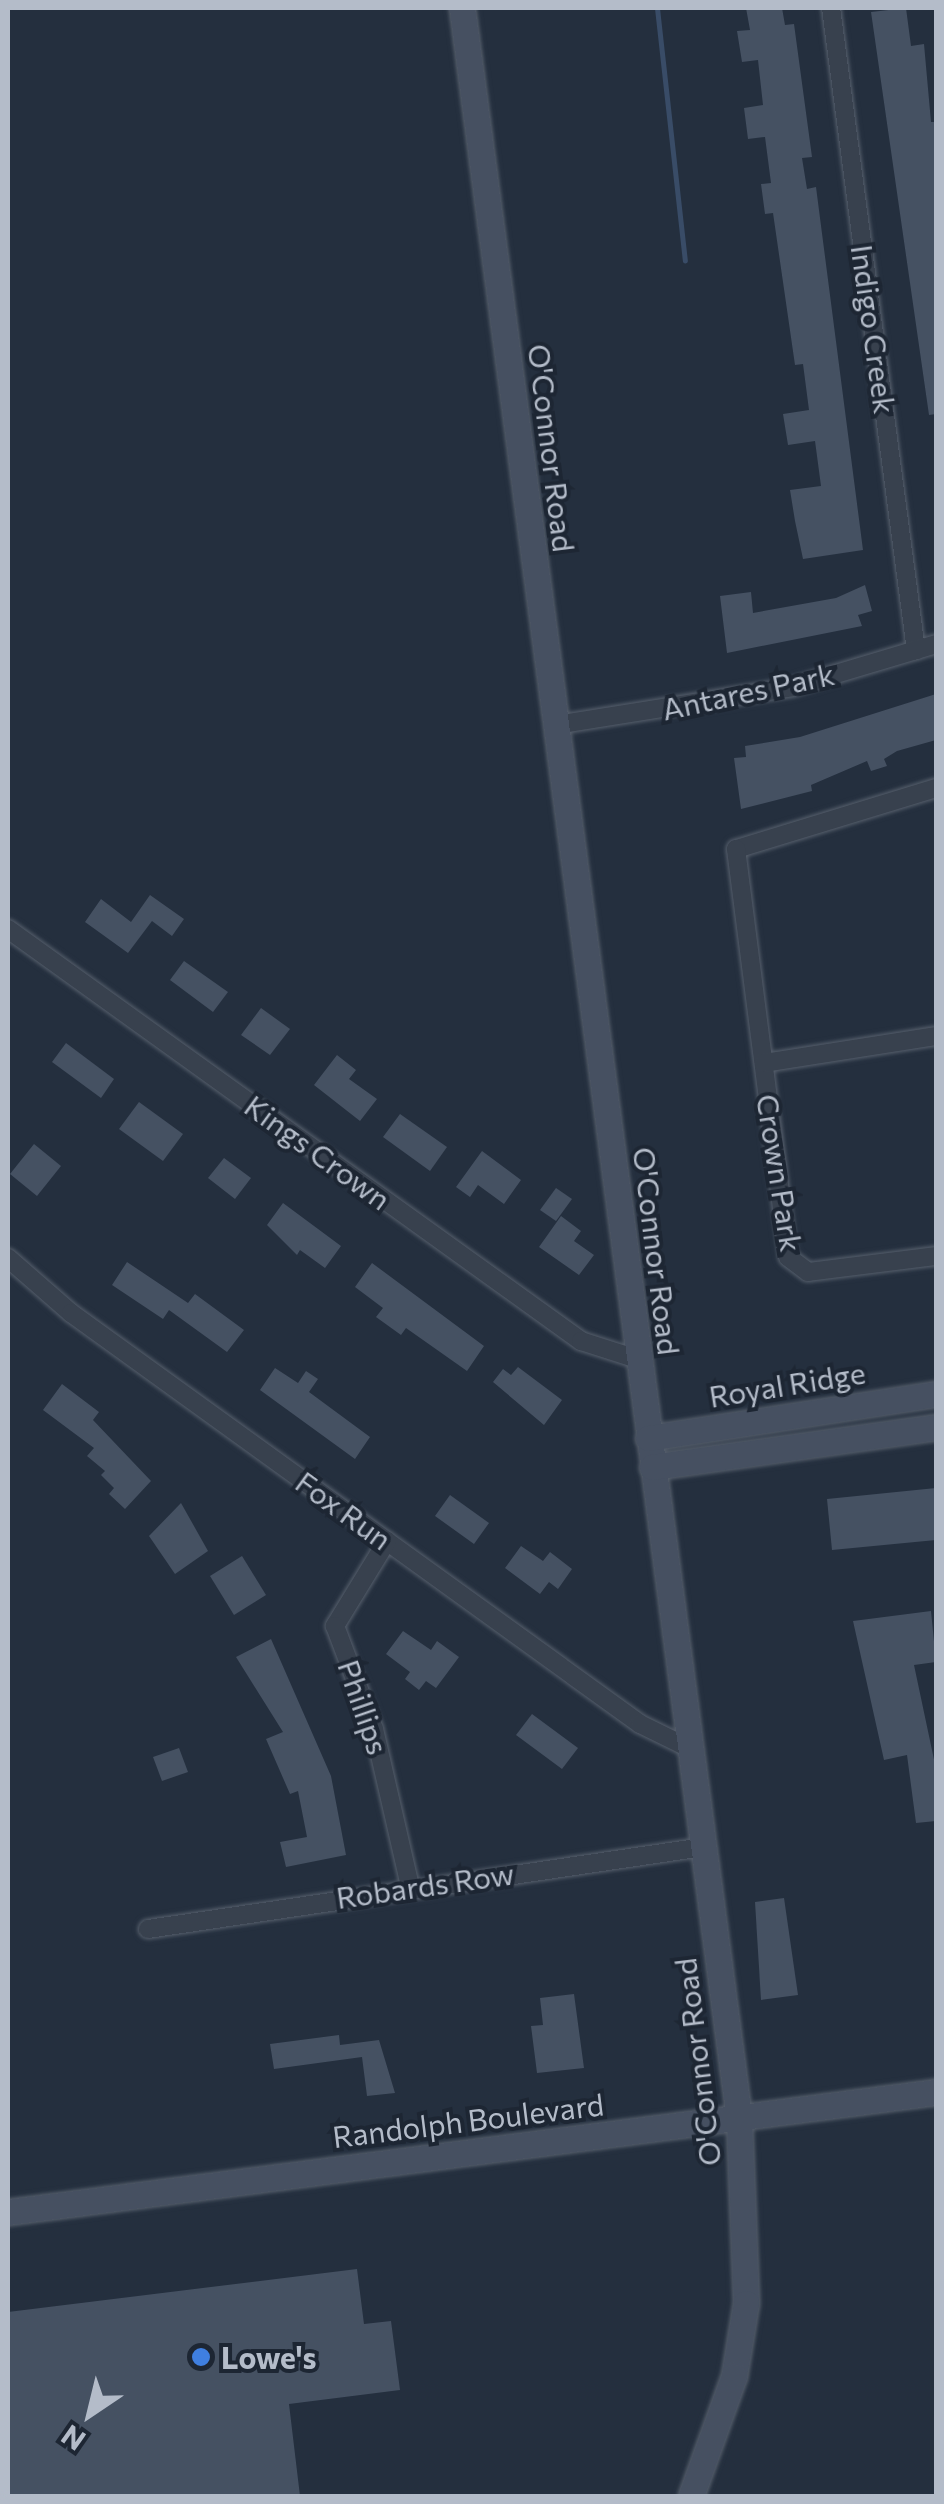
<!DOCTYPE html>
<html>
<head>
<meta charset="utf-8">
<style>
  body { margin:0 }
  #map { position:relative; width:944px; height:2504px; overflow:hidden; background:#242f3e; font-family:Commissioner,sans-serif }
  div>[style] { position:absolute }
  .stream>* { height:5px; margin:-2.5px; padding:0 2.5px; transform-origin:2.5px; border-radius:2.5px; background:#394c67 }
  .building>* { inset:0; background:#455162 }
  .roads { filter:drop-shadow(0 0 2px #565f6c) drop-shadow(0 0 2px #565f6c) }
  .street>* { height:18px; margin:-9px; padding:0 9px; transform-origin:9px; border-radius:9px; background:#38414e }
  .secondary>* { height:25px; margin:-12.5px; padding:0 12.5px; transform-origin:12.5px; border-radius:12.5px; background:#465061 }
  .dots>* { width:28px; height:28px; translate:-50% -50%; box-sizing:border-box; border:5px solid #1d2633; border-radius:50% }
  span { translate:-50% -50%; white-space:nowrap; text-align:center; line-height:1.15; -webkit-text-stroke:8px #1d2633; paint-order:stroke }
  .street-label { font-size:30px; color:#b4bcc9 }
  .poi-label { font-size:30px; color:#b4bcc9; font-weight:700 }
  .left { translate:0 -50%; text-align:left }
  .frame { position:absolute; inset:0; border:10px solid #b4bcc9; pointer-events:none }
  .north { position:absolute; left:40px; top:2364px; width:100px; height:100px; -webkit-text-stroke:8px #1d2633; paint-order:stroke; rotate:215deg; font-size:28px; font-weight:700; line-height:40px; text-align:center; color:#b4bcc9 }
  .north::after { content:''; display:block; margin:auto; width:35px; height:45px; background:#b4bcc9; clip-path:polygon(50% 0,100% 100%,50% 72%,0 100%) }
</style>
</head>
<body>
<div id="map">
  <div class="stream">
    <i style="left:657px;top:8px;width:254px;rotate:83.7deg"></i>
  </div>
  <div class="building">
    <i style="clip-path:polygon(746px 8px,782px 8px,785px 25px,794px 24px,812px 157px,802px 158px,807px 189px,816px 187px,863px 550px,803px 559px,795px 521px,790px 490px,821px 486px,815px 441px,788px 445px,783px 414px,809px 410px,803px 364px,795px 365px,773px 213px,765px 214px,761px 184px,771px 183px,765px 137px,748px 139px,744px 108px,763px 105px,758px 60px,742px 62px,737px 31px,750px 30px)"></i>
    <i style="clip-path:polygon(906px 8px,911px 46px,924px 44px,931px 122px,936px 122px,936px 414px,929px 415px,871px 12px)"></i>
    <i style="clip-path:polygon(865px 585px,872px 611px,858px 615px,862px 626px,727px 653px,720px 596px,751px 592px,753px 613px,836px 598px)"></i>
    <i style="clip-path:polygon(936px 694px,936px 740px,897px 751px,884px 759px,887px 766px,871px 771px,867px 761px,811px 785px,812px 791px,741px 809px,734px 758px,746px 757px,745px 746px,800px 737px)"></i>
    <i style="clip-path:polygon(150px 895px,184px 919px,172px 936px,152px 921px,128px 953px,85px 922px,101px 899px,131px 922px)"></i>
    <i style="clip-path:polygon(184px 961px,228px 992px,213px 1012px,170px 980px)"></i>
    <i style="clip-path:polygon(261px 1008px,290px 1029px,270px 1055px,241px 1035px)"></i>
    <i style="clip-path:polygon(66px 1043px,114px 1079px,101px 1098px,52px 1062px)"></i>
    <i style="clip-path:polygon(337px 1055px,356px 1070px,349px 1079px,377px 1099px,360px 1121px,314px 1085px)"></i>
    <i style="clip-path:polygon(139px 1102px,183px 1134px,163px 1161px,119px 1129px)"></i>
    <i style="clip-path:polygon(400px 1114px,447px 1147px,430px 1171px,383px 1137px)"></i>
    <i style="clip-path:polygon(34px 1144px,61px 1166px,37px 1196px,10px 1174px)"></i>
    <i style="clip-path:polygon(482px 1151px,521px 1180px,504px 1204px,478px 1185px,470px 1197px,456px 1187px)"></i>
    <i style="clip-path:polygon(224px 1158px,251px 1178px,235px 1199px,208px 1178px)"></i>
    <i style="clip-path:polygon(556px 1188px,572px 1199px,556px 1221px,540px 1210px)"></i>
    <i style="clip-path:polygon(283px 1203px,341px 1246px,325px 1268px,300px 1250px,297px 1255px,267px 1225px)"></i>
    <i style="clip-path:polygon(561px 1216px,581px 1231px,574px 1241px,594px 1255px,579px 1275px,539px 1247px)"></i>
    <i style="clip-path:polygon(127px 1262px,188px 1303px,195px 1294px,244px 1330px,227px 1352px,169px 1310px,163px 1319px,112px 1285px)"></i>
    <i style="clip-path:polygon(372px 1263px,484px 1346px,467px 1371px,406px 1328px,401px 1335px,376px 1317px,383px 1308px,355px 1287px)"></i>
    <i style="clip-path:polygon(518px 1367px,562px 1400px,544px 1425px,493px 1382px,503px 1369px,511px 1375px)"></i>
    <i style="clip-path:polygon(275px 1368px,298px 1383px,306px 1371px,318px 1379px,309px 1392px,370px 1437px,355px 1459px,260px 1390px)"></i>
    <i style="clip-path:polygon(62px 1384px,99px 1412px,93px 1420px,151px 1481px,125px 1509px,109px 1494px,114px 1488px,101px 1475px,105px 1471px,87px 1456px,94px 1448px,43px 1410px)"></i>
    <i style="clip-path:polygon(936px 1488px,936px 1540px,832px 1550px,827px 1499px)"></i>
    <i style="clip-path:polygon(450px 1495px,489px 1523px,474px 1544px,435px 1516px)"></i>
    <i style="clip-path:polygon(181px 1503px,208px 1551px,175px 1574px,149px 1536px)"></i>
    <i style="clip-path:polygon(521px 1546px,543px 1561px,550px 1552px,572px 1569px,558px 1589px,549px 1582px,540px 1594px,505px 1568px)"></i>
    <i style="clip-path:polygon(242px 1556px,266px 1595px,234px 1615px,210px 1576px)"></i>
    <i style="clip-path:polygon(931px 1611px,936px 1662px,914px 1665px,936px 1769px,936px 1821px,916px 1823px,907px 1755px,884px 1760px,853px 1621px)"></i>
    <i style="clip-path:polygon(403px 1631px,431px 1650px,437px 1641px,459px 1657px,436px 1688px,426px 1681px,419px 1690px,405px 1679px,410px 1672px,386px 1654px)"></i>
    <i style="clip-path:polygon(271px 1639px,331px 1776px,346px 1855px,286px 1867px,280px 1842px,307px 1837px,298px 1791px,290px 1794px,266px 1739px,283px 1732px,236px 1657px)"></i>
    <i style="clip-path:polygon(532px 1714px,578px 1748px,562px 1769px,516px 1735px)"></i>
    <i style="clip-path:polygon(179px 1748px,188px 1772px,162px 1781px,153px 1757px)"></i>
    <i style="clip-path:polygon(784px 1898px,798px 1995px,761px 2000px,755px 1902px)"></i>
    <i style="clip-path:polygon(574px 1994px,584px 2068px,537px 2073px,531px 2026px,543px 2025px,540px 1998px)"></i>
    <i style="clip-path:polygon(339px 2035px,340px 2045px,379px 2040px,395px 2093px,367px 2096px,362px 2057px,274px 2069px,270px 2044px)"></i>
    <i style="clip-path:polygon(357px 2269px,364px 2324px,391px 2321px,400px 2390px,289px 2404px,300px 2496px,8px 2496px,8px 2312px)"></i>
  </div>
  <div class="roads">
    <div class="street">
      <i style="left:831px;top:8px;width:648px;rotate:82.46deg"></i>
      <i style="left:556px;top:725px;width:239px;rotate:-9.1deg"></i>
      <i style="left:792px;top:687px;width:150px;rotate:-16.6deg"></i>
      <i style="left:936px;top:788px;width:209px;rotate:163deg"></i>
      <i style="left:736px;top:849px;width:411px;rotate:82.7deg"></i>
      <i style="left:788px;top:1257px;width:25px;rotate:37deg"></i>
      <i style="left:808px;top:1272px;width:129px;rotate:-7.1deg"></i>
      <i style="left:8px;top:929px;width:706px;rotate:35.72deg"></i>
      <i style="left:581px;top:1341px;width:59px;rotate:17.8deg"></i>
      <i style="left:764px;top:1063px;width:174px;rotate:-8.9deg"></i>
      <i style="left:8px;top:1258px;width:84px;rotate:41.1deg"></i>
      <i style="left:71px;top:1313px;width:702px;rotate:35.84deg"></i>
      <i style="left:640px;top:1724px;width:57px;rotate:26.1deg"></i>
      <i style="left:387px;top:1541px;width:100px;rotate:121.5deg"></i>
      <i style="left:335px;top:1626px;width:110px;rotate:69.3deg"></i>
      <i style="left:374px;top:1729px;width:161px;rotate:77.1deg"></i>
      <i style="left:148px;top:1929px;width:561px;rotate:-8.4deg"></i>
    </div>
    <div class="secondary">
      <i style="left:462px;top:8px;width:2129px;rotate:82.52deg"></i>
      <i style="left:739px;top:2119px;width:184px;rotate:87.8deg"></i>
      <i style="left:746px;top:2303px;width:74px;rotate:99.3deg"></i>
      <i style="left:734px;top:2376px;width:127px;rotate:109.7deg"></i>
      <i style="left:648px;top:1438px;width:291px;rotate:-8.7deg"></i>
      <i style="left:652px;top:1467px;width:287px;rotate:-8deg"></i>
      <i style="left:8px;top:2212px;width:936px;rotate:-7.37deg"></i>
    </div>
  </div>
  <div class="dots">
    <i style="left:201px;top:2357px;background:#3f7fe0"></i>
  </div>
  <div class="street-label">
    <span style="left:874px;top:329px;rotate:82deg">Indigo Creek</span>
    <span style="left:552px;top:448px;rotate:83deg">O'Connor Road</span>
    <span style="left:748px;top:691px;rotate:-12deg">Antares Park</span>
    <span style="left:318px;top:1152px;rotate:36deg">Kings Crown</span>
    <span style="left:780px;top:1173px;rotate:81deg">Crown Park</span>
    <span style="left:657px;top:1251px;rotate:83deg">O'Connor Road</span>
    <span style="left:787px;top:1384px;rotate:-9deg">Royal Ridge</span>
    <span style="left:344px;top:1510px;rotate:36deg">Fox Run</span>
    <span style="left:364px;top:1707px;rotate:71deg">Phillips</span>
    <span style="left:425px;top:1885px;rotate:-8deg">Robards Row</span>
    <span style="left:697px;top:2062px;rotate:-97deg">O'Connor Road</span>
    <span style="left:468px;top:2120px;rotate:-7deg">Randolph Boulevard</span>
  </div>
  <div class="poi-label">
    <span class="left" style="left:221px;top:2357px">Lowe's</span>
  </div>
  <div class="frame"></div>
  <div class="north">N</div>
</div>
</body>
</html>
